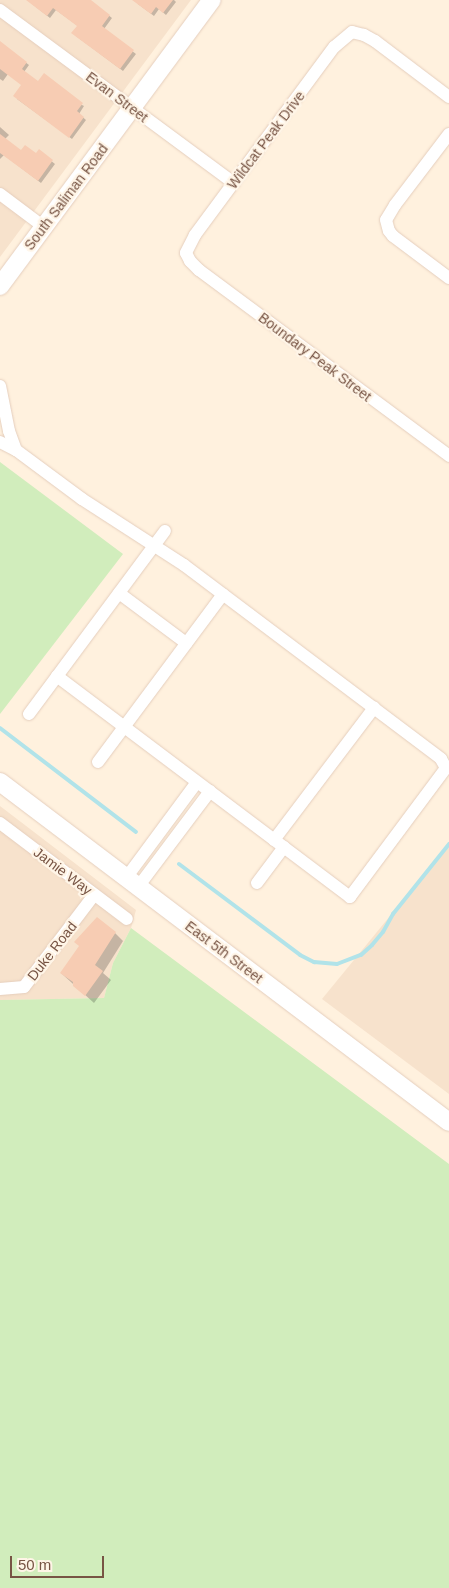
<!DOCTYPE html>
<html>
<head>
<meta charset="utf-8">
<style>
  body { margin:0 }
  #map { position:relative; width:449px; height:1588px; overflow:hidden; background:#fff1de; font-family:Helvetica,sans-serif }
  div>[style] { position:absolute }
  .residential>* { inset:0; background:#f7e2cc }
  .green>* { inset:0; background:#d1edbc }
  .shadow>* { inset:0; background:#0003 }
  .stream>* { height:4px; margin:-2px; padding:0 2px; transform-origin:2px; border-radius:2px; background:#b1e3e9 }
  .building>* { inset:0; background:#f7ccb3 }
  .roads { filter:drop-shadow(0 0 1px #e5cebd) drop-shadow(0 0 1px #e5cebd) }
  .minor>* { height:12px; margin:-6px; padding:0 6px; transform-origin:6px; border-radius:6px; background:#fff }
  .secondary>* { height:18px; margin:-9px; padding:0 9px; transform-origin:9px; border-radius:9px; background:#fff }
  span { translate:-50% -50%; white-space:nowrap; text-align:center; line-height:1.15; -webkit-text-stroke:4.5px #fff5e7; paint-order:stroke }
  .street-label { font-size:14px; color:#775444 }
  .scale { position:absolute; left:10px; top:1556px; width:94px; height:22px; box-sizing:border-box; border:2px solid #775444; border-top:0; padding-left:6px; font-size:15px; line-height:18px; white-space:nowrap; color:#775444; -webkit-text-stroke:4px #fff5e7; paint-order:stroke }
</style>
</head>
<body>
<div id="map">
  <div class="residential">
    <i style="clip-path:polygon(0 0,191px 0,0 257px)"></i>
    <i style="clip-path:polygon(0 806px,136px 910px,131px 928px,113px 963px,104px 998px,0 1000px)"></i>
    <i style="clip-path:polygon(449px 844px,449px 1094px,322px 999px)"></i>
  </div>
  <div class="green">
    <i style="clip-path:polygon(0 462px,123px 554px,0 714px)"></i>
    <i style="clip-path:polygon(131px 928px,449px 1164px,449px 1588px,0 1588px,0 1000px,104px 998px,113px 963px)"></i>
  </div>
  <div class="shadow">
    <i style="clip-path:polygon(27px 0,89px 0,112px 18px,104px 29px,136px 54px,123px 71px,76px 36px,78px 26px,56px 10px,50px 18px)"></i>
    <i style="clip-path:polygon(137px 0,174px 0,176px 2px,166px 15px,159px 9px,154px 16px,138px 4px)"></i>
    <i style="clip-path:polygon(0 43px,29px 65px,24px 72px,38px 83px,84px 106px,79px 114px,86px 120px,72px 139px,17px 99px,23px 85px,8px 74px,3px 81px,0 79px)"></i>
    <i style="clip-path:polygon(0 127px,9px 135px,5px 139px,21px 151px,37px 155px,39px 151px,55px 164px,41px 183px,4px 155px,0 159px)"></i>
    <i style="clip-path:polygon(115px 933px,123px 941px,103px 973px,111px 980px,94px 1003px,61px 973px)"></i>
  </div>
  <div class="stream">
    <i style="left:0;top:728px;width:171px;rotate:37.4deg"></i>
    <i style="left:179px;top:864px;width:151px;rotate:36.9deg"></i>
    <i style="left:300px;top:955px;width:16px;rotate:27deg"></i>
    <i style="left:314px;top:962px;width:23px;rotate:5deg"></i>
    <i style="left:337px;top:964px;width:26px;rotate:-21deg"></i>
    <i style="left:361px;top:955px;width:15px;rotate:-42deg"></i>
    <i style="left:372px;top:945px;width:17px;rotate:-50deg"></i>
    <i style="left:383px;top:932px;width:21px;rotate:-61deg"></i>
    <i style="left:393px;top:914px;width:90px;rotate:-51.3deg"></i>
  </div>
  <div class="building">
    <i style="clip-path:polygon(26px 0,91px 0,110px 15px,102px 26px,134px 50px,120px 69px,71px 33px,77px 26px,53px 8px,47px 16px)"></i>
    <i style="clip-path:polygon(132px 0,173px 0,163px 13px,156px 7px,151px 14px)"></i>
    <i style="clip-path:polygon(0 41px,27px 62px,22px 69px,38px 81px,44px 73px,83px 103px,77px 111px,84px 117px,69px 138px,13px 96px,21px 85px,0 69px)"></i>
    <i style="clip-path:polygon(0 134px,21px 150px,25px 145px,36px 153px,39px 149px,53px 160px,38px 181px,0 153px)"></i>
    <i style="clip-path:polygon(97px 917px,116px 932px,95px 965px,103px 971px,85px 996px,73px 986px,73px 982px,60px 973px,79px 946px,74px 942px)"></i>
  </div>
  <div class="roads">
    <div class="minor">
      <i style="left:0;top:10px;width:291px;rotate:36.5deg"></i>
      <i style="left:449px;top:97px;width:93px;rotate:-142.9deg"></i>
      <i style="left:375px;top:41px;width:13px;rotate:-151deg"></i>
      <i style="left:364px;top:35px;width:12px;rotate:-166deg"></i>
      <i style="left:352px;top:32px;width:23px;rotate:140deg"></i>
      <i style="left:334px;top:47px;width:234px;rotate:126.5deg"></i>
      <i style="left:195px;top:235px;width:20px;rotate:117deg"></i>
      <i style="left:186px;top:253px;width:9px;rotate:63deg"></i>
      <i style="left:190px;top:261px;width:13px;rotate:45deg"></i>
      <i style="left:199px;top:270px;width:312px;rotate:36.6deg"></i>
      <i style="left:449px;top:134px;width:89px;rotate:127.3deg"></i>
      <i style="left:395px;top:205px;width:17px;rotate:121deg"></i>
      <i style="left:386px;top:220px;width:11px;rotate:75deg"></i>
      <i style="left:389px;top:231px;width:6px;rotate:51deg"></i>
      <i style="left:393px;top:236px;width:70px;rotate:36.9deg"></i>
      <i style="left:0;top:194px;width:55px;rotate:36.9deg"></i>
      <i style="left:0;top:386px;width:46px;rotate:78.7deg"></i>
      <i style="left:9px;top:431px;width:20px;rotate:70deg"></i>
      <i style="left:0;top:442px;width:18px;rotate:27deg"></i>
      <i style="left:16px;top:450px;width:82px;rotate:36.6deg"></i>
      <i style="left:82px;top:499px;width:121px;rotate:32.9deg"></i>
      <i style="left:184px;top:565px;width:322px;rotate:37deg"></i>
      <i style="left:441px;top:759px;width:10px;rotate:61deg"></i>
      <i style="left:446px;top:768px;width:161px;rotate:126.7deg"></i>
      <i style="left:350px;top:897px;width:367px;rotate:-143deg"></i>
      <i style="left:119px;top:593px;width:84px;rotate:36.7deg"></i>
      <i style="left:29px;top:714px;width:228px;rotate:-53.4deg"></i>
      <i style="left:98px;top:762px;width:209px;rotate:-53.3deg"></i>
      <i style="left:0;top:823px;width:159px;rotate:37.1deg"></i>
      <i style="left:274px;top:840px;width:166px;rotate:-52.9deg"></i>
      <i style="left:126px;top:878px;width:119px;rotate:-53.5deg"></i>
      <i style="left:257px;top:883px;width:45px;rotate:-53.1deg"></i>
      <i style="left:138px;top:887px;width:120px;rotate:-53.1deg"></i>
      <i style="left:0;top:989px;width:24px;rotate:-5deg"></i>
      <i style="left:24px;top:987px;width:116px;rotate:-52.7deg"></i>
    </div>
    <div class="secondary">
      <i style="left:0;top:286px;width:356px;rotate:-53.5deg"></i>
      <i style="left:0;top:782px;width:563px;rotate:37.13deg"></i>
    </div>
  </div>
  <div class="street-label">
    <span style="left:117px;top:97px;rotate:37deg">Evan Street</span>
    <span style="left:266px;top:140px;rotate:-53deg">Wildcat Peak Drive</span>
    <span style="left:66px;top:197px;rotate:-53deg">South Saliman Road</span>
    <span style="left:315px;top:357px;rotate:37deg">Boundary Peak Street</span>
    <span style="left:63px;top:871px;rotate:37deg">Jamie Way</span>
    <span style="left:52px;top:951px;rotate:-52deg">Duke Road</span>
    <span style="left:224px;top:952px;rotate:37deg">East 5th Street</span>
  </div>
  <div class="scale">50 m</div>
</div>
</body>
</html>
